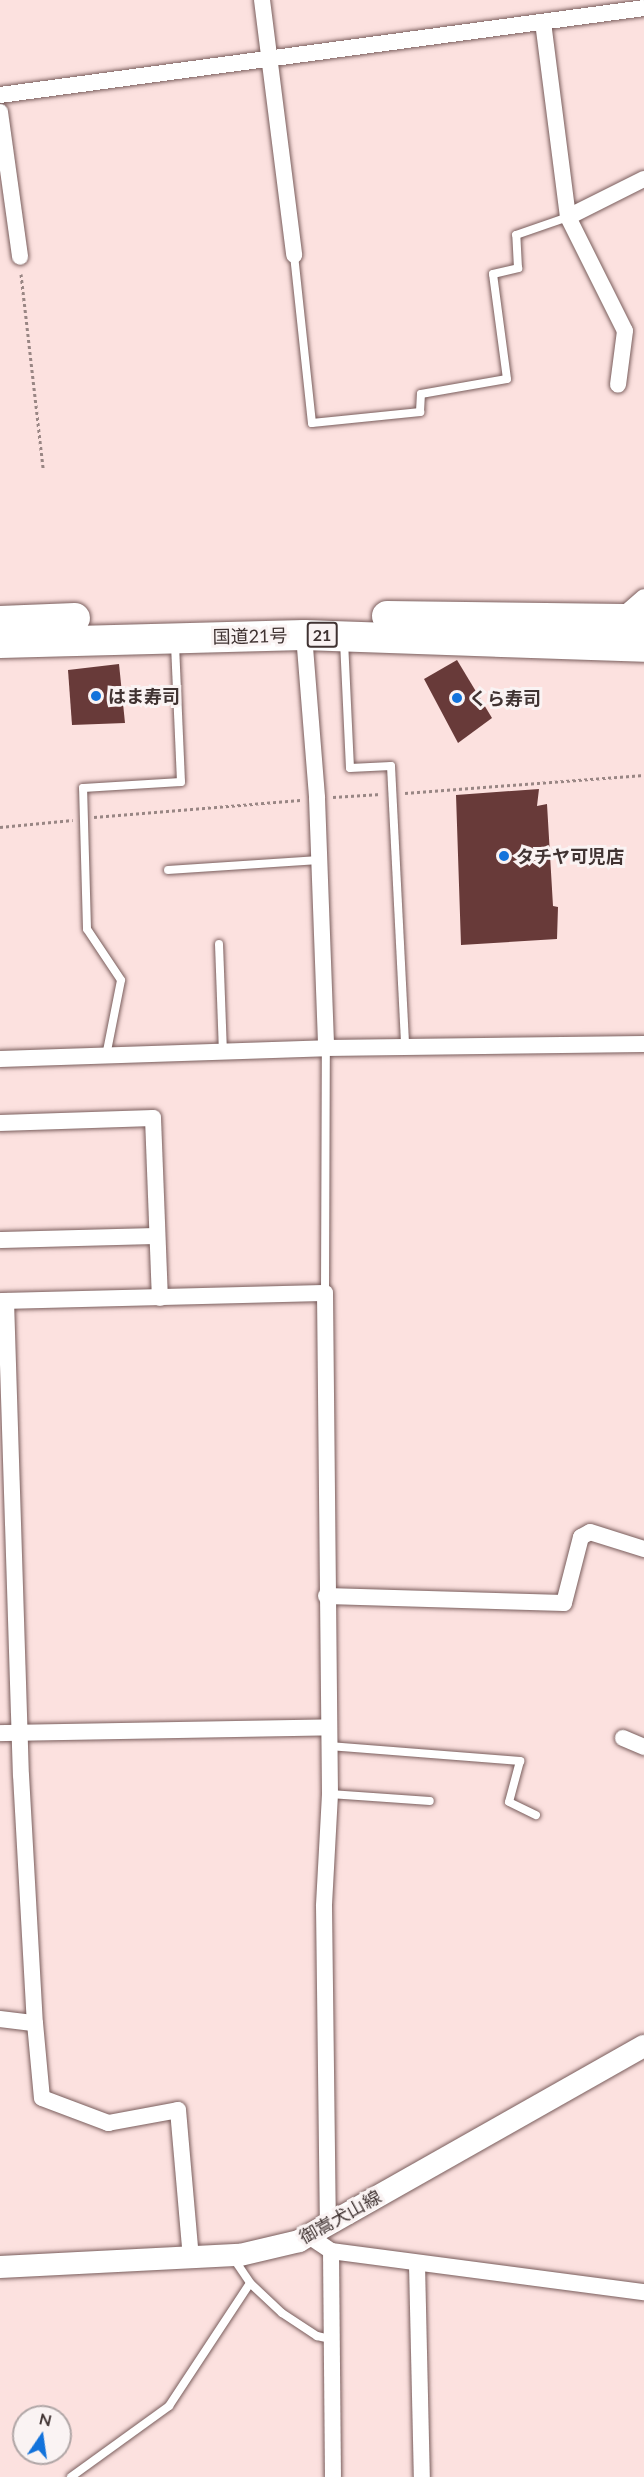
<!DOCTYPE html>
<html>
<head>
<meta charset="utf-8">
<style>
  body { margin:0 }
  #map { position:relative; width:644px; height:2477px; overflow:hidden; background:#fce1df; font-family:Lato,"Noto Sans JP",sans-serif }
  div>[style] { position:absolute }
  .building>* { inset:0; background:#683a39 }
  .path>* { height:3px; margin-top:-1.5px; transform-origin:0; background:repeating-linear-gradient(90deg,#998684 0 3px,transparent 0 6px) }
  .roads { filter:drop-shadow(0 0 2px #795d5c) drop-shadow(0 0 2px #795d5c) }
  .lane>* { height:8px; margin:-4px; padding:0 4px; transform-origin:4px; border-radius:4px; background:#fff }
  .street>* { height:16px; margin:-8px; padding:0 8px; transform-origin:8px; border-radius:8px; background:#fff }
  .secondary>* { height:22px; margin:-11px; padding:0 11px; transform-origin:11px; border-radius:11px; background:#fff }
  .highway>* { height:30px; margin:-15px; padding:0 15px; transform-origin:15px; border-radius:15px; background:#fff }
  .dots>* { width:16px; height:16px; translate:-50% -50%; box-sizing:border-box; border:3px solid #faf3f3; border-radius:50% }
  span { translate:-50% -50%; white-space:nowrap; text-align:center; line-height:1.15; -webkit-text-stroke:6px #faf3f3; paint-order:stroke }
  .shield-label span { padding:2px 4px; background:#faf3f3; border:2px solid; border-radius:4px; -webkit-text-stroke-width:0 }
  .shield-label { font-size:16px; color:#403332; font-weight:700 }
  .street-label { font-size:18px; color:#403332 }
  .poi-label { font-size:18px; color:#403332; font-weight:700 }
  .left { translate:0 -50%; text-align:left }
  .north { position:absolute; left:12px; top:2405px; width:60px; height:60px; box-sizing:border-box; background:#faf3f3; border:2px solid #b0a6a6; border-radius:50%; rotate:13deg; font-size:16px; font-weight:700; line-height:24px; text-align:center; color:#403332 }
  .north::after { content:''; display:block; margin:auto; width:21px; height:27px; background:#1272db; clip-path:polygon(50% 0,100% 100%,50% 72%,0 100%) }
</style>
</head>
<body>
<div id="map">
  <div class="building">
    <i style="clip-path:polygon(457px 660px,492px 718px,458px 743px,424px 679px)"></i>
    <i style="clip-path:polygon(119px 664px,125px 723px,72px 725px,68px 670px)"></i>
    <i style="clip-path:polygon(539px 789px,537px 806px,547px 804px,553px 906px,558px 907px,557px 939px,461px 945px,456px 795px)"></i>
  </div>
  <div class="path">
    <i style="left:21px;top:274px;width:195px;rotate:83.5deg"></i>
    <i style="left:405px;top:793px;width:240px;rotate:-4.3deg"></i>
    <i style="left:333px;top:797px;width:48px;rotate:-3.6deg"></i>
    <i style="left:94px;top:817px;width:207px;rotate:-4.7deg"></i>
    <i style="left:0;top:827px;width:73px;rotate:-5.5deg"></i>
  </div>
  <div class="roads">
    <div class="lane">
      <i style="left:294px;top:255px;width:169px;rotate:83.9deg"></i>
      <i style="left:312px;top:423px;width:109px;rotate:-5.8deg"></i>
      <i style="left:420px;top:412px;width:18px;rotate:-87deg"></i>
      <i style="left:421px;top:394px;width:87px;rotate:-9.9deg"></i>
      <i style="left:507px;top:379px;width:106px;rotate:-97.6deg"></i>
      <i style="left:493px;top:274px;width:26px;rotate:-13deg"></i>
      <i style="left:518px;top:268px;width:33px;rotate:-93deg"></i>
      <i style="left:516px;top:235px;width:55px;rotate:-19.1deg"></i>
      <i style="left:344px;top:641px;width:127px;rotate:87.3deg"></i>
      <i style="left:350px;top:768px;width:41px;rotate:-2.8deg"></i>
      <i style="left:391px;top:766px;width:281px;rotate:87.1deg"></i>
      <i style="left:168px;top:870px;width:151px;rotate:-3.8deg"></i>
      <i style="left:219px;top:944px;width:108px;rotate:87.9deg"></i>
      <i style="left:106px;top:1056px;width:77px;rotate:-78.8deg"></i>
      <i style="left:121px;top:980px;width:61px;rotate:-123.7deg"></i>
      <i style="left:87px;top:929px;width:141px;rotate:-91.6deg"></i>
      <i style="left:83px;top:788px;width:98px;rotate:-3.5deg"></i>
      <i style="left:181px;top:782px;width:139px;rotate:-92.5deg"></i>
      <i style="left:325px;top:1293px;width:245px;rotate:-89.8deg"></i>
      <i style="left:329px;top:1746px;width:192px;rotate:4.5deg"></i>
      <i style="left:520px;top:1761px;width:42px;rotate:105deg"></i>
      <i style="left:509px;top:1802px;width:30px;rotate:26deg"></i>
      <i style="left:330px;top:1794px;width:100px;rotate:4deg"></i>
      <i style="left:232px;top:2256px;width:32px;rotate:56deg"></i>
      <i style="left:71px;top:2477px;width:121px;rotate:-35.9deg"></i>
      <i style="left:169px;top:2406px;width:147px;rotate:-56.6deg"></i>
      <i style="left:250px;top:2283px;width:44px;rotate:43.2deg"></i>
      <i style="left:282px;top:2313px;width:42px;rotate:33.3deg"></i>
      <i style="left:317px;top:2336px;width:13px;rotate:13deg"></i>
    </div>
    <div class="street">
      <i style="left:262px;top:0;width:257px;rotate:82.8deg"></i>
      <i style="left:543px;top:22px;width:197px;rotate:82.7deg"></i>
      <i style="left:568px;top:217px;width:127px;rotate:63.4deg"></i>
      <i style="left:625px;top:331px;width:54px;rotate:97.4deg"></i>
      <i style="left:0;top:95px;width:650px;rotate:-7.69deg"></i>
      <i style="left:0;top:112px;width:146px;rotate:82.1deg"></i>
      <i style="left:568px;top:217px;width:85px;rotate:-26.6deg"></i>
      <i style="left:621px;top:617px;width:30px;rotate:-41deg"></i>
      <i style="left:304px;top:635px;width:164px;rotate:85.4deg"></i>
      <i style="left:317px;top:798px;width:250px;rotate:87.9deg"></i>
      <i style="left:0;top:1059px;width:326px;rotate:-1.9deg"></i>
      <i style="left:326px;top:1048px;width:318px;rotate:-0.7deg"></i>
      <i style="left:0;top:1123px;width:153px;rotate:-1.9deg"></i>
      <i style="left:153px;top:1118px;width:180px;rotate:87.8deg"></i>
      <i style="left:0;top:1240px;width:157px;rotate:-1.5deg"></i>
      <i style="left:0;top:1301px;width:325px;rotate:-1.4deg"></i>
      <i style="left:325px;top:1293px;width:501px;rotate:89.43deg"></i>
      <i style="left:330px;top:1794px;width:112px;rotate:93.1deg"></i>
      <i style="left:324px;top:1906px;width:319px;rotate:89.3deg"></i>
      <i style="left:6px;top:1301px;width:474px;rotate:88.2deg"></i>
      <i style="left:21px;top:1775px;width:248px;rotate:86.8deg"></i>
      <i style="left:326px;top:1596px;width:238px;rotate:1.7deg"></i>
      <i style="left:564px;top:1603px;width:68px;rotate:-75.6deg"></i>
      <i style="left:581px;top:1537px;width:10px;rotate:-29deg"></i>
      <i style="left:590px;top:1532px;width:57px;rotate:17.5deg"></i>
      <i style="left:0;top:1733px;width:328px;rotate:-1deg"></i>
      <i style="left:623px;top:1738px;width:23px;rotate:23deg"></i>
      <i style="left:0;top:2019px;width:35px;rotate:7deg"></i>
      <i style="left:35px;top:2023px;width:75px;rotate:84.7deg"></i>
      <i style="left:42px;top:2098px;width:71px;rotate:20.7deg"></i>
      <i style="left:108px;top:2123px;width:71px;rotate:-10.5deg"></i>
      <i style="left:178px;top:2110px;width:149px;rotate:85deg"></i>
      <i style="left:309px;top:2236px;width:27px;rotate:34deg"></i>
      <i style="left:331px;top:2251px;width:316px;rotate:7.5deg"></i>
      <i style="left:331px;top:2251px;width:226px;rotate:89.5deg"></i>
      <i style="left:417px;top:2264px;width:213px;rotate:88.7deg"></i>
    </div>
    <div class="secondary">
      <i style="left:0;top:2267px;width:240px;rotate:-2.9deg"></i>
      <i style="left:240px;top:2255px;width:61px;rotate:-13.3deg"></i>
      <i style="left:299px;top:2241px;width:396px;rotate:-29.5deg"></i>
    </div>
    <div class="highway">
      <i style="left:387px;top:616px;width:257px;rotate:0.7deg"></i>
      <i style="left:0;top:621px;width:75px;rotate:-2.3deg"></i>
      <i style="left:0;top:643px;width:304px;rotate:-1.5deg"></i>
      <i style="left:304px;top:635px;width:340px;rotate:2deg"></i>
    </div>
  </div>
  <div class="dots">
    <i style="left:96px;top:696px;background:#1272db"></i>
    <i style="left:457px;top:698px;background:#1272db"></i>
    <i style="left:504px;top:856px;background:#1272db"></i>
  </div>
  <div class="shield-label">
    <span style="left:322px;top:635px">21</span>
  </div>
  <div class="street-label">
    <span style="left:250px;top:636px;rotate:-1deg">国道21号</span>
    <span style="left:340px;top:2217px;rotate:-29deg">御嵩犬山線</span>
  </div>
  <div class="poi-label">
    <span class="left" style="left:108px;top:696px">はま寿司</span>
    <span class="left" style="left:469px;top:698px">くら寿司</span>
    <span class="left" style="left:516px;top:856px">タチヤ可児店</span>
  </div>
  <div class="north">N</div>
</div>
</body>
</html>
